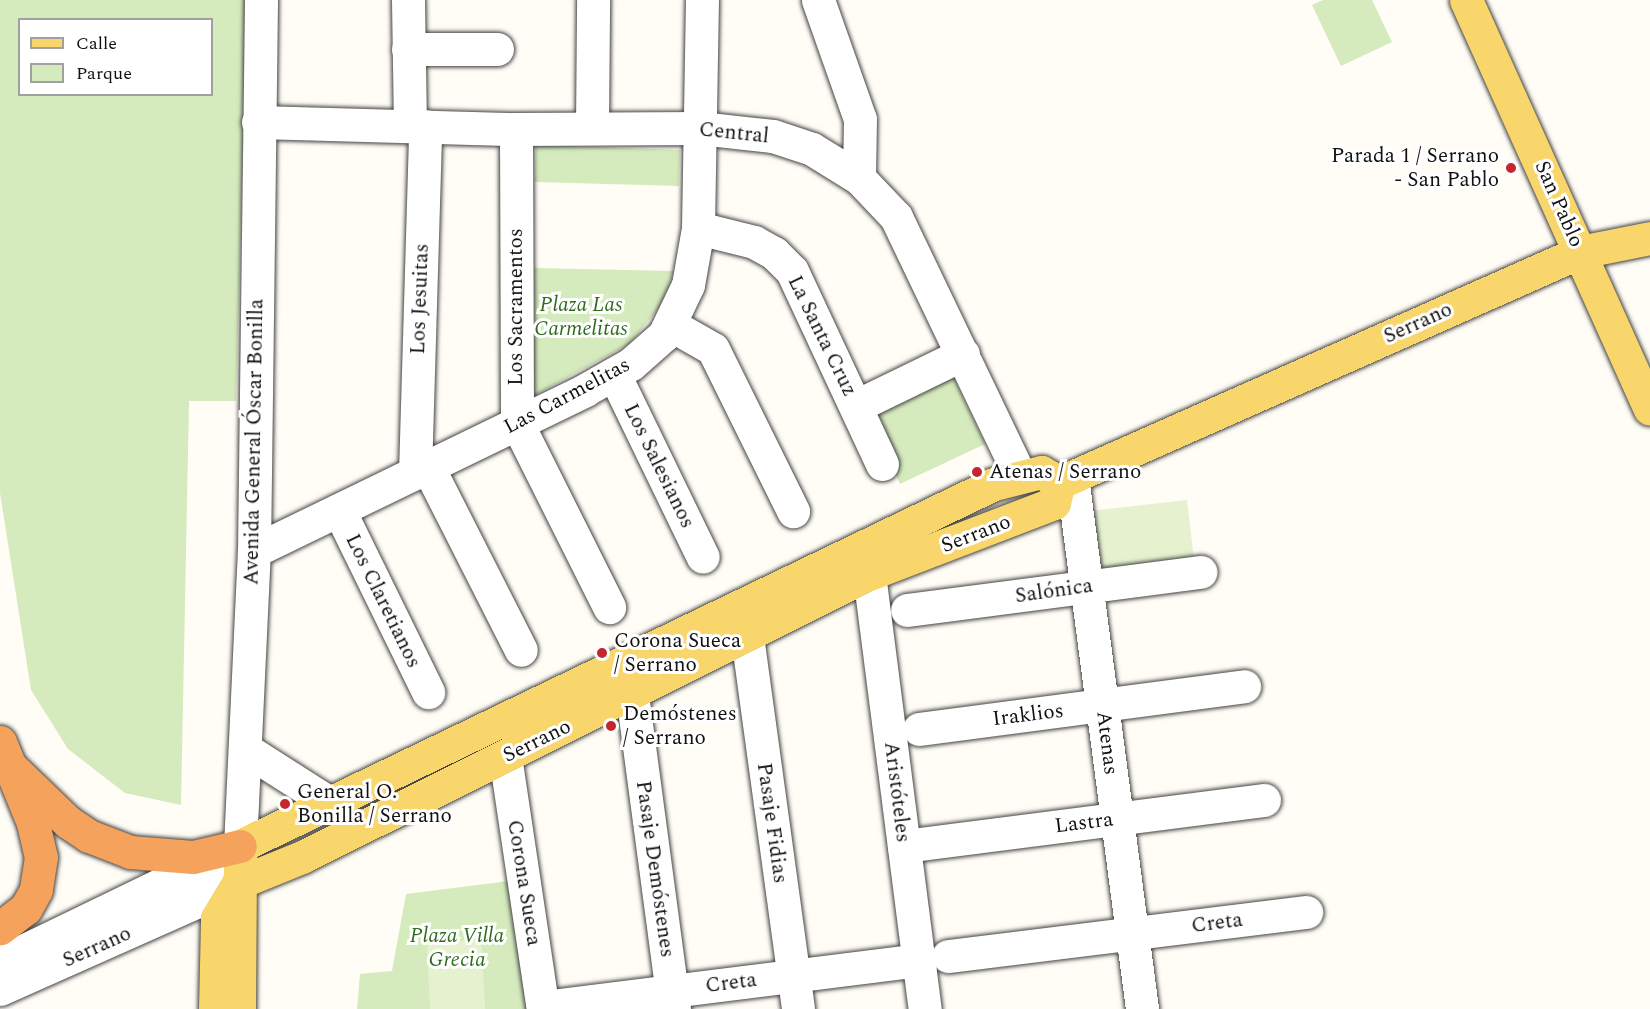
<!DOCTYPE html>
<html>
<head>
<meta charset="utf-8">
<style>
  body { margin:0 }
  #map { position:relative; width:1650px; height:1009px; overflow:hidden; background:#fffdf5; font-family:Spectral,serif }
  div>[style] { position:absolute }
  .green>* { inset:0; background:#d5ebbd }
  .pitch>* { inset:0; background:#e6f2cf }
  .roads { filter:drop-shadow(0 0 2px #444) drop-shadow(0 0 2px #444) }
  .minor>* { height:33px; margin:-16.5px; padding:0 16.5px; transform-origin:16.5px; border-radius:16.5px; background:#fff }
  .major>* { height:33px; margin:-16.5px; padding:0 16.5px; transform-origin:16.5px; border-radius:16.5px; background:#f9d66b }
  .highway>* { height:33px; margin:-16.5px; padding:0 16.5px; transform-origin:16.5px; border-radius:16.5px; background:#f5a25d }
  .dots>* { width:16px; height:16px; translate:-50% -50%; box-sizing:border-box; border:3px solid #fff; border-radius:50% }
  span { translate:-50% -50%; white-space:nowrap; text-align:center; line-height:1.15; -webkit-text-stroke:6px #fff; paint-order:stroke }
  .street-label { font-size:21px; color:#111 }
  .poi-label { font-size:21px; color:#111 }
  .right { translate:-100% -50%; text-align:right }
  .left { translate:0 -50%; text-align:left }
  .park-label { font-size:21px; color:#2f6b1f; font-style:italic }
  .legend { position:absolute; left:18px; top:18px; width:195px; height:78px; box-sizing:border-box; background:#fff; border:2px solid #a0a0a0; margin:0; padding:8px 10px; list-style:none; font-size:18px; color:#111 }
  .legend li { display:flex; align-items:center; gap:12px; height:30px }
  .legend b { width:30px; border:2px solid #a0a0a0 }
</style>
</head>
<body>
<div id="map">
  <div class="green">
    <i style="clip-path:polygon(evenodd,0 0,247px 0,236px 401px,189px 401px,181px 805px,125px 793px,68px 749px,31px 690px,0 493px,0 0,20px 20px,212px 20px,212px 94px,20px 94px,20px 20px)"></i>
    <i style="clip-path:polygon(1323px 0,1372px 0,1392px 42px,1341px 66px,1312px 5px)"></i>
    <i style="clip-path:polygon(536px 145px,680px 150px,679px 186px,535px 182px)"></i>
    <i style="clip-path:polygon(534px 268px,674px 271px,663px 303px,629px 344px,529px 398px)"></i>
    <i style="clip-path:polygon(949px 368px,985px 444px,900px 484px,865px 408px)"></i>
    <i style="clip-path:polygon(509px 881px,527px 1009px,357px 1009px,360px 974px,392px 971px,406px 894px)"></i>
  </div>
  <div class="pitch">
    <i style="clip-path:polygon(1187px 500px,1194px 559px,1097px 570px,1090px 511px)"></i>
    <i style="clip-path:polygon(481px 940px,485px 1009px,430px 1009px,427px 942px)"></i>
  </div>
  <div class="roads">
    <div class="minor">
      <i style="left:408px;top:0;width:124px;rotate:89.1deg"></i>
      <i style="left:818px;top:0;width:126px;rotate:70.6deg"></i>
      <i style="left:860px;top:119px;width:59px;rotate:91deg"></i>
      <i style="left:408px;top:49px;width:89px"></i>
      <i style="left:258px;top:122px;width:258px;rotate:1.6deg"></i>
      <i style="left:516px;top:129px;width:184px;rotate:-0.3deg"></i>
      <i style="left:700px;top:128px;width:73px;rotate:6.3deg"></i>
      <i style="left:773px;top:136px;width:41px;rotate:18.4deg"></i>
      <i style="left:812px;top:149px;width:55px;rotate:31.7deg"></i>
      <i style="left:859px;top:178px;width:54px;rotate:46.5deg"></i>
      <i style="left:896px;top:217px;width:287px;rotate:64.4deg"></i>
      <i style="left:592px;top:127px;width:127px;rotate:-89.5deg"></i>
      <i style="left:516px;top:129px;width:294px;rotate:89.8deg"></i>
      <i style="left:517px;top:423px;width:206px;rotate:63.4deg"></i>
      <i style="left:698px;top:228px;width:58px;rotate:14deg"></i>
      <i style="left:754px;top:242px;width:23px;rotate:29deg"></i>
      <i style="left:774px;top:253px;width:25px;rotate:45deg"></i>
      <i style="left:792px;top:271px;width:213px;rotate:65deg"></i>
      <i style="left:671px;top:325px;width:48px;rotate:29.7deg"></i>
      <i style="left:713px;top:349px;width:181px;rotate:63.7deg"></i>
      <i style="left:614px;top:374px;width:203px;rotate:64.1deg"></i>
      <i style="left:856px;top:406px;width:119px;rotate:-25.9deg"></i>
      <i style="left:428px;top:467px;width:205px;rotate:63.1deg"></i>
      <i style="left:415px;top:473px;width:347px;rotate:-88.3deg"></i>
      <i style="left:1072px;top:477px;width:537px;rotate:82.5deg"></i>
      <i style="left:339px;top:510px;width:203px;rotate:63.9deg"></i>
      <i style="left:254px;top:551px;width:368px;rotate:-25.9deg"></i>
      <i style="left:585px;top:390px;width:53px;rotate:-29.5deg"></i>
      <i style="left:631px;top:364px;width:44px;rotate:-41.3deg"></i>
      <i style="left:664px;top:335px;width:55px;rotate:-64.4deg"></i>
      <i style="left:688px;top:285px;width:58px;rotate:-80deg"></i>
      <i style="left:698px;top:228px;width:228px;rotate:-89deg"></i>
      <i style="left:869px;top:574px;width:439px;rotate:82.7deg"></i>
      <i style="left:907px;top:610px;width:296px;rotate:-7.4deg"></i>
      <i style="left:747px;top:636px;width:376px;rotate:82.2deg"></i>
      <i style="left:632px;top:694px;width:318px;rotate:82.4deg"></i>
      <i style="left:919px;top:729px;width:328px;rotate:-7.5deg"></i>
      <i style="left:245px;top:749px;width:98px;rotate:32.6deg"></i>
      <i style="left:505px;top:756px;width:256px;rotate:81.5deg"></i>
      <i style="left:904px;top:846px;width:363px;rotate:-7.3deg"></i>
      <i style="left:948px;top:956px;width:361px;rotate:-7deg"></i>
      <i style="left:0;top:962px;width:267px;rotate:-25.8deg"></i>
      <i style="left:240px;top:846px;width:295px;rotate:-87.3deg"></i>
      <i style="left:254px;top:551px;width:551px;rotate:-89.27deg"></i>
      <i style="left:0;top:989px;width:261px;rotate:-24deg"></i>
      <i style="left:543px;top:1007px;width:378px;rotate:-7.1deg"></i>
    </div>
    <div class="major">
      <i style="left:1466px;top:0;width:448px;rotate:65.8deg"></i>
      <i style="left:238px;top:883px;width:69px;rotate:-22.1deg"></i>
      <i style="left:302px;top:857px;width:634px;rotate:-26.52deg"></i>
      <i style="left:869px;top:574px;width:198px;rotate:-21deg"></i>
      <i style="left:1054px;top:503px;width:22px;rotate:-77deg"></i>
      <i style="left:215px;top:1009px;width:91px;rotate:-88.7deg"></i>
      <i style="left:217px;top:918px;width:41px;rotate:-59deg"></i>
      <i style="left:239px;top:1009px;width:163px;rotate:-89.6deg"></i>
      <i style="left:240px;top:846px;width:836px;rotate:-25.65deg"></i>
      <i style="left:994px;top:484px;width:49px;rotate:-14.3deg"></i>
      <i style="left:1041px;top:472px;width:21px;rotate:29deg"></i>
      <i style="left:1059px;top:482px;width:14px;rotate:-21deg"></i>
      <i style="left:1072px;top:477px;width:556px;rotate:-23.89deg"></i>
      <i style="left:1580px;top:252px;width:71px;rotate:-11.3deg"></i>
    </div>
    <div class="highway">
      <i style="left:0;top:742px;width:87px;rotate:67.8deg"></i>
      <i style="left:33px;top:823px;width:35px;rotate:77deg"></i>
      <i style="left:41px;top:857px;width:33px;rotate:99deg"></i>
      <i style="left:36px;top:890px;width:21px;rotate:119deg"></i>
      <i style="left:26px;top:908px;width:33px;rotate:142deg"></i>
      <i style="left:10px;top:766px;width:81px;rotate:44deg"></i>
      <i style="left:68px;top:822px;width:25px;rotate:34deg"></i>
      <i style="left:89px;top:836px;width:44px;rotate:21.3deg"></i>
      <i style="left:130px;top:852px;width:63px;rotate:4.5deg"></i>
      <i style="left:193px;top:857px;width:48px;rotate:-13.2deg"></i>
    </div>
  </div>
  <div class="dots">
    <i style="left:1511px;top:168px;background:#c4262e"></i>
    <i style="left:977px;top:472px;background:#c4262e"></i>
    <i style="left:602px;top:653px;background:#c4262e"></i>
    <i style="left:611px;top:726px;background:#c4262e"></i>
    <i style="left:285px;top:804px;background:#c4262e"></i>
  </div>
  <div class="street-label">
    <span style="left:734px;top:133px;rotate:6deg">Central</span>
    <span style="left:1559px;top:204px;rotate:66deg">San Pablo</span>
    <span style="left:420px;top:299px;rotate:-88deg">Los Jesuitas</span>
    <span style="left:516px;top:307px;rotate:-90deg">Los Sacramentos</span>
    <span style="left:1418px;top:323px;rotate:-24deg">Serrano</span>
    <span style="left:822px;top:336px;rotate:64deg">La Santa Cruz</span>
    <span style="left:567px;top:396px;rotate:-28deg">Las Carmelitas</span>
    <span style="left:254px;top:442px;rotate:-89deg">Avenida General Óscar Bonilla</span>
    <span style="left:659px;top:466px;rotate:64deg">Los Salesianos</span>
    <span style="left:976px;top:534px;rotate:-21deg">Serrano</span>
    <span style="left:1054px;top:591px;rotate:-8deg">Salónica</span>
    <span style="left:383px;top:601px;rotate:64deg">Los Claretianos</span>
    <span style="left:1028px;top:715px;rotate:-7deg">Iraklios</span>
    <span style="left:537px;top:741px;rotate:-26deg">Serrano</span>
    <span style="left:1107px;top:743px;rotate:83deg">Atenas</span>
    <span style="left:897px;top:792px;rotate:83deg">Aristóteles</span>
    <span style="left:772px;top:823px;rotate:82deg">Pasaje Fidias</span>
    <span style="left:1084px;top:823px;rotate:-7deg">Lastra</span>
    <span style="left:655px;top:869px;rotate:82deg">Pasaje Demóstenes</span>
    <span style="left:524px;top:883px;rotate:81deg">Corona Sueca</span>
    <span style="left:1217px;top:923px;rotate:-7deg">Creta</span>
    <span style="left:97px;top:947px;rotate:-24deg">Serrano</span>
    <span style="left:731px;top:983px;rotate:-7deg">Creta</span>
  </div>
  <div class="poi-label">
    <span class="right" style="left:1499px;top:168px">Parada 1 / Serrano<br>- San Pablo</span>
    <span class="left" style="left:989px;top:472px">Atenas / Serrano</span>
    <span class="left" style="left:614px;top:653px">Corona Sueca<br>/ Serrano</span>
    <span class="left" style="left:623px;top:726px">Demóstenes<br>/ Serrano</span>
    <span class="left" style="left:297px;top:804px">General O.<br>Bonilla / Serrano</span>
  </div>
  <div class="park-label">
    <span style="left:581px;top:317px">Plaza Las<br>Carmelitas</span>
    <span style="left:457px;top:948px">Plaza Villa<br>Grecia</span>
  </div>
  <ul class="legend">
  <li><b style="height:8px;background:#f9d66b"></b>Calle</li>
  <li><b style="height:16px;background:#d5ebbd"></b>Parque</li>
  </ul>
</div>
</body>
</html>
